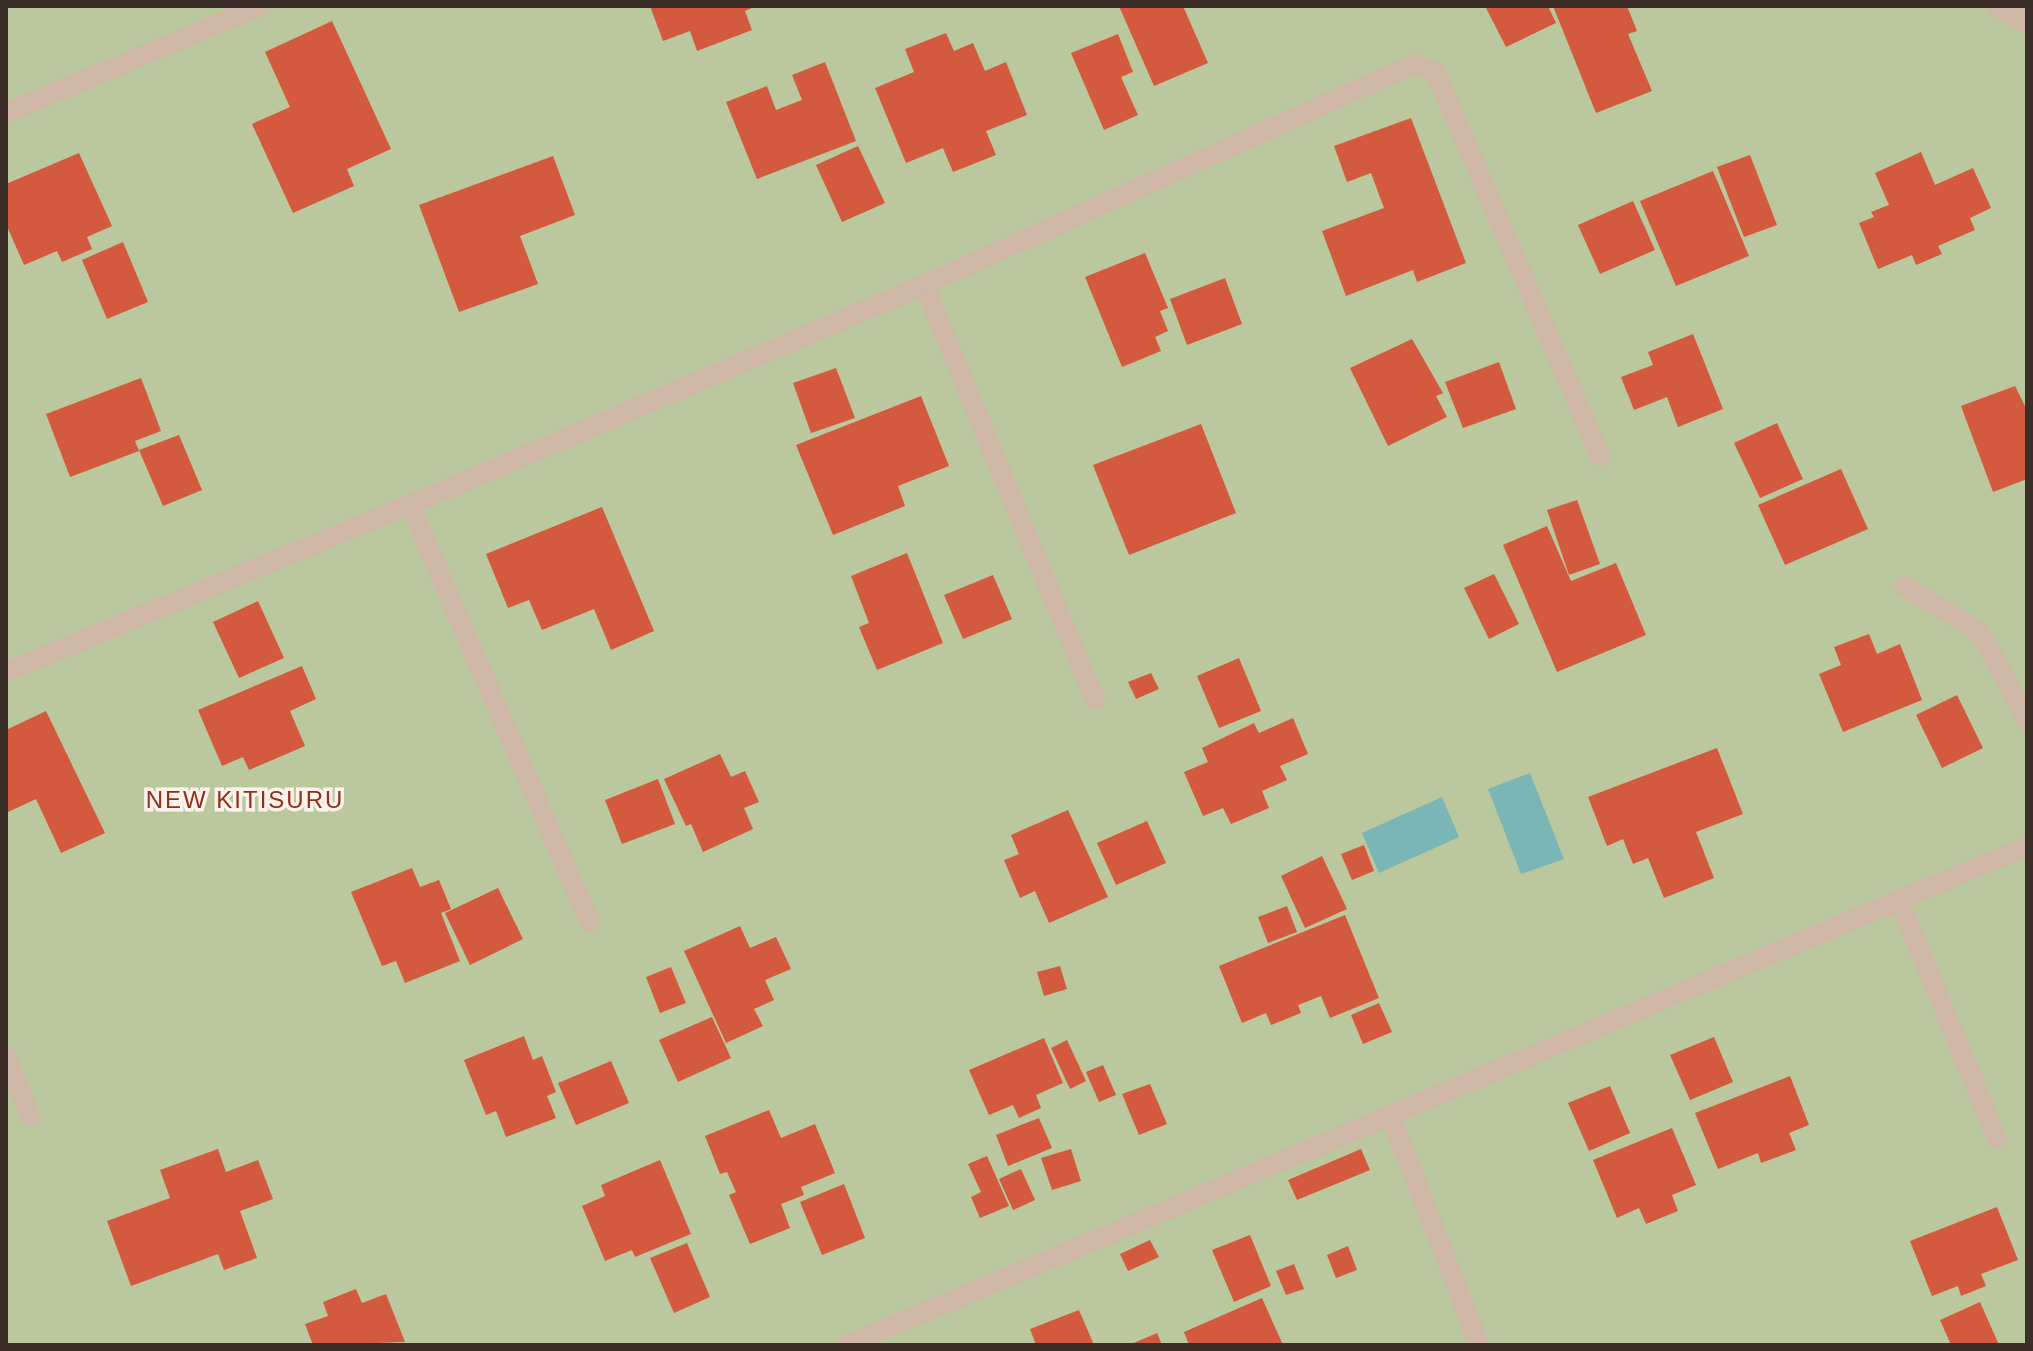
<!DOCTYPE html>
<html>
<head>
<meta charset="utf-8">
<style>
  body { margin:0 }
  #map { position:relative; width:2033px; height:1351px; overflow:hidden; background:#f5e9de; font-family:Helvetica,sans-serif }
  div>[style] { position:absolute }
  .green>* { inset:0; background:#bbc79c }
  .water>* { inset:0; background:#7ab6b5 }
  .building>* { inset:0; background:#d3593f }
  .minor>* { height:20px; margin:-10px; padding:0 10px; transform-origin:10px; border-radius:10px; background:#cfb8a8 }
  span { translate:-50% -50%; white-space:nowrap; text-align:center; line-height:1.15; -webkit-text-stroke:7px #fcf3ec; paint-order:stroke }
  .neighbourhood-label { font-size:24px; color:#942e19; letter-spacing:2px }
  .frame { position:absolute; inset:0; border:8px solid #3c2e29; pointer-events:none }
</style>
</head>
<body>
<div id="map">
  <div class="green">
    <i style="clip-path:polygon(6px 6px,2027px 6px,2027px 1345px,6px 1345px)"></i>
  </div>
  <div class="water">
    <i style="clip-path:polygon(1530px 773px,1564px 859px,1521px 874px,1488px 789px)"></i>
    <i style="clip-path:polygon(1442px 797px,1459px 837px,1379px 873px,1362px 833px)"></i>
  </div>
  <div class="building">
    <i style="clip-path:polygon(650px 6px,756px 6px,745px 11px,752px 30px,697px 51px,690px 31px,663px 41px)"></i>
    <i style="clip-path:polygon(1119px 6px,1183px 6px,1208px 63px,1154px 86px)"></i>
    <i style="clip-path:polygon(1485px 6px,1548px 6px,1556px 23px,1506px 47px)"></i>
    <i style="clip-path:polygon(1553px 6px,1627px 6px,1637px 31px,1628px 34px,1652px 91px,1596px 113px)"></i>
    <i style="clip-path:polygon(332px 21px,391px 149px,347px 169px,354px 186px,293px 213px,252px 124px,290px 107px,265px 52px)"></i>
    <i style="clip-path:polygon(946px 33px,954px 51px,973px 43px,985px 71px,1006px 62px,1027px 115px,986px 131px,996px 155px,953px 172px,943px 148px,906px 163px,875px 88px,914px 72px,905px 49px)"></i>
    <i style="clip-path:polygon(1118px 34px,1133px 72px,1121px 77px,1138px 115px,1104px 130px,1071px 53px)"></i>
    <i style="clip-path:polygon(825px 62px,856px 141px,757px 179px,726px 102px,767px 86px,776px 110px,802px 100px,792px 75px)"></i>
    <i style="clip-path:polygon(1411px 118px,1466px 263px,1417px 282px,1413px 270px,1346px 296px,1322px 231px,1384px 208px,1371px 173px,1347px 182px,1334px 146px)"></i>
    <i style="clip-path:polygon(858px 146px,885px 203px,842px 222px,816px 165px)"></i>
    <i style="clip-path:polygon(1921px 152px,1935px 185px,1973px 168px,1991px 208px,1970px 218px,1975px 230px,1938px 246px,1942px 254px,1916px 265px,1912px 255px,1878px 269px,1859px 223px,1874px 217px,1871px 212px,1889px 205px,1875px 173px)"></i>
    <i style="clip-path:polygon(79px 153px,112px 226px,87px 237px,92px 249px,62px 262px,57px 251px,24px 265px,6px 224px,6px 184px)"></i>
    <i style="clip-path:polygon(1750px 155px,1777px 225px,1744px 237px,1717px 167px)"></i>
    <i style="clip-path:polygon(553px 156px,575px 215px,520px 236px,538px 284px,459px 312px,419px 205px)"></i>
    <i style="clip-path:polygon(1713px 171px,1749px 256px,1676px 286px,1640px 201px)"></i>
    <i style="clip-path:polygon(1633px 201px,1655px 250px,1600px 274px,1578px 225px)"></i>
    <i style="clip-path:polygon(123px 242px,148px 302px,107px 319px,82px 260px)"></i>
    <i style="clip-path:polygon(1145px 253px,1168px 308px,1160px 311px,1168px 331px,1155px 337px,1161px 351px,1122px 367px,1085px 277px)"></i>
    <i style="clip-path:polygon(1225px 278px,1242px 324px,1187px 345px,1170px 299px)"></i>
    <i style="clip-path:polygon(1693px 334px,1723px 409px,1678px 427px,1667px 397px,1634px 410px,1621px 377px,1653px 365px,1648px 352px)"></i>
    <i style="clip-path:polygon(1412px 339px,1443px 393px,1436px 396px,1447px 417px,1388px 446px,1350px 368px)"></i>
    <i style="clip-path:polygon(1499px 362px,1516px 409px,1463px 428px,1445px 382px)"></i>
    <i style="clip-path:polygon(836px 368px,855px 418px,811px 433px,793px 383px)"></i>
    <i style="clip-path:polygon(141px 378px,161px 431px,135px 441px,139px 451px,70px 477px,46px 414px)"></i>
    <i style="clip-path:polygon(2015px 386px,2027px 410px,2027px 479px,1993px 492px,1961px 406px)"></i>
    <i style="clip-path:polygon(921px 396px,949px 466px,898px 486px,905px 506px,833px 535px,796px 445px)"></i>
    <i style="clip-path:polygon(1777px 423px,1803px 479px,1760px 498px,1734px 443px)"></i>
    <i style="clip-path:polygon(1201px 424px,1236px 513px,1129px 555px,1093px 465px)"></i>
    <i style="clip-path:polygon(179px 435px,202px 490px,163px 506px,139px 450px)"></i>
    <i style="clip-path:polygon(1841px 469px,1868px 529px,1785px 565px,1758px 505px)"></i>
    <i style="clip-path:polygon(1577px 500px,1600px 564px,1569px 575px,1547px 510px)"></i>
    <i style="clip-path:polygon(602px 507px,654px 631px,611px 650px,594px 609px,542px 630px,529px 600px,508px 608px,486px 554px)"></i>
    <i style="clip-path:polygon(1547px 526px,1571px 581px,1616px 563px,1646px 635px,1557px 672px,1503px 545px)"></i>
    <i style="clip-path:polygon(907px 553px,943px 643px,877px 670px,859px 627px,869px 623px,851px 576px)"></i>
    <i style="clip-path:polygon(1494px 574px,1519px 624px,1489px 639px,1464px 588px)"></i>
    <i style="clip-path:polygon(993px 575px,1012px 619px,963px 639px,944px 595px)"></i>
    <i style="clip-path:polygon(258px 601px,284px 658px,239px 678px,213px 622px)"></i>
    <i style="clip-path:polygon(1869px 634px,1877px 654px,1900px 644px,1922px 700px,1843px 732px,1819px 674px,1841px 665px,1834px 647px)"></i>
    <i style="clip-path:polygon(1239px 658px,1261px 711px,1219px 728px,1197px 676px)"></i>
    <i style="clip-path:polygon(302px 666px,316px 699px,290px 711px,305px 746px,249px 770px,243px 757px,222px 766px,198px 710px)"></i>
    <i style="clip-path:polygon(1151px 673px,1159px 689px,1136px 699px,1128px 682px)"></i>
    <i style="clip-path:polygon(1957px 695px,1983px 748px,1942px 768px,1916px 715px)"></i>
    <i style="clip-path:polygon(46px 711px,105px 833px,61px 853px,36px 799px,6px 813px,6px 730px)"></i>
    <i style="clip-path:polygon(1293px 718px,1308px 754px,1280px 766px,1287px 780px,1262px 791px,1269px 808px,1231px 824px,1223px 808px,1203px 816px,1184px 772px,1208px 762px,1202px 748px,1254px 723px,1259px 733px)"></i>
    <i style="clip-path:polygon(1717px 748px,1743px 814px,1696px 832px,1714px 878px,1664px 898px,1648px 858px,1633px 864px,1623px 839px,1607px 846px,1588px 797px)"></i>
    <i style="clip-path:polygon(720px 754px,731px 777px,745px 771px,759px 802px,744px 808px,753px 829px,703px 852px,691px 824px,686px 826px,664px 779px)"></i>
    <i style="clip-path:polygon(658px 779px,675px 824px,622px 844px,605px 800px)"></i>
    <i style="clip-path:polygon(1068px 810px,1108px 897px,1049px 923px,1035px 891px,1020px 898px,1004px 860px,1019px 854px,1011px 835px)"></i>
    <i style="clip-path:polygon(1147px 821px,1166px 863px,1116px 885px,1097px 843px)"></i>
    <i style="clip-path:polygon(1364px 845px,1374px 871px,1352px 880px,1341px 854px)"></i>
    <i style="clip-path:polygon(1322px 856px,1347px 909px,1305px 928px,1281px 876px)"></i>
    <i style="clip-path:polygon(412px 868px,420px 887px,439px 880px,451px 909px,441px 913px,460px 961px,405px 983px,396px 961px,382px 966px,351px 892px)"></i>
    <i style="clip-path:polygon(498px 888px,523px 939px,470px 965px,445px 913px)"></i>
    <i style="clip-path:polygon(1287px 906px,1297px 932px,1268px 943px,1258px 917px)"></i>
    <i style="clip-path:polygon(1345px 915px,1379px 998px,1330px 1018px,1321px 996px,1298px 1005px,1301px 1013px,1271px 1025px,1266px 1013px,1242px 1023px,1219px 966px)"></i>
    <i style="clip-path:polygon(740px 926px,750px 948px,776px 937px,791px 969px,765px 980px,774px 1000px,754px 1009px,763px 1026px,726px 1043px,684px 951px)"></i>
    <i style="clip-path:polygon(1060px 966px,1067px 989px,1044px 996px,1037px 972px)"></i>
    <i style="clip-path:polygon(671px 967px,686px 1003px,660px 1013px,646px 977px)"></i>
    <i style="clip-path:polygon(1379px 1003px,1392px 1032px,1363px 1044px,1351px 1015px)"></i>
    <i style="clip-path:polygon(712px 1017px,731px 1058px,678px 1082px,659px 1040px)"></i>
    <i style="clip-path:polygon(524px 1036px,533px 1060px,542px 1056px,556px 1092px,547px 1096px,556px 1118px,506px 1137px,496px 1111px,486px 1115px,464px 1060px)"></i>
    <i style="clip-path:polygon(1714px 1037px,1733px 1082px,1690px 1100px,1670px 1055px)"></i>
    <i style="clip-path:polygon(1044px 1038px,1063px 1083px,1036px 1095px,1041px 1108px,1019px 1118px,1013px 1105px,989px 1115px,969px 1070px)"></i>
    <i style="clip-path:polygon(1067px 1040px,1086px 1081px,1070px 1089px,1051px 1048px)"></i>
    <i style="clip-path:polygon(611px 1061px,629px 1103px,576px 1125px,558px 1083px)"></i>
    <i style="clip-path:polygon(1103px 1065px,1116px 1095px,1099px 1102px,1086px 1072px)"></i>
    <i style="clip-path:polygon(1790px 1076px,1809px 1125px,1789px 1133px,1796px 1150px,1761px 1163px,1758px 1153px,1718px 1169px,1695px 1113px)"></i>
    <i style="clip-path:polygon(1150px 1084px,1167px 1124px,1139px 1135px,1122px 1094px)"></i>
    <i style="clip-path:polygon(1610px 1086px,1630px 1133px,1589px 1151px,1568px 1103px)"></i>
    <i style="clip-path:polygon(769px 1110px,781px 1138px,815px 1124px,835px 1173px,801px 1187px,804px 1195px,781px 1204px,790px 1228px,750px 1244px,729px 1195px,736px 1192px,727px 1172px,720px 1174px,705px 1136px)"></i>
    <i style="clip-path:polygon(1039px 1118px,1052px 1148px,1008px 1166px,996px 1135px)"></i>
    <i style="clip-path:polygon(1672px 1128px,1696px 1185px,1672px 1195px,1678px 1211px,1646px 1224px,1639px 1208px,1617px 1218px,1593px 1160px)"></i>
    <i style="clip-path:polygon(218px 1149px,226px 1172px,258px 1160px,273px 1199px,240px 1211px,257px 1258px,224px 1270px,218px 1254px,131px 1286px,107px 1221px,170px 1198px,160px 1170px)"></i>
    <i style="clip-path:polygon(1071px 1149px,1081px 1181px,1052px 1190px,1041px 1158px)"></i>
    <i style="clip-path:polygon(1361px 1149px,1370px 1170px,1297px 1200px,1288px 1180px)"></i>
    <i style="clip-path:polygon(987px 1156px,1009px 1206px,980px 1218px,971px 1197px,981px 1192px,968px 1164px)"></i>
    <i style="clip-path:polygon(660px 1160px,691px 1234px,635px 1257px,632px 1250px,605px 1261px,582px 1206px,605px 1196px,601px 1185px)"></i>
    <i style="clip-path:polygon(1021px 1169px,1035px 1200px,1013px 1210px,999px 1179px)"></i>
    <i style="clip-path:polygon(844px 1184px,865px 1238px,822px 1255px,800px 1202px)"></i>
    <i style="clip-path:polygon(1997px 1207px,2018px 1260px,1981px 1274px,1986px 1286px,1961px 1296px,1958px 1286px,1932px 1296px,1910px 1241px)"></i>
    <i style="clip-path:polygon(1250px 1235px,1271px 1286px,1234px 1302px,1212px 1250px)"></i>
    <i style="clip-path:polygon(1150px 1240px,1159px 1257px,1128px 1271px,1120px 1254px)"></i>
    <i style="clip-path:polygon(687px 1243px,710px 1297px,674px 1313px,650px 1258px)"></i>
    <i style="clip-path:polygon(1348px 1246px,1357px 1270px,1336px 1278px,1327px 1255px)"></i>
    <i style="clip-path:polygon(1294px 1264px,1304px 1289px,1286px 1295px,1276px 1271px)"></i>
    <i style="clip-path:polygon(356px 1289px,362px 1303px,386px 1294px,405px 1342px,313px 1345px,305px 1324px,328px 1316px,323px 1302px)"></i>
    <i style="clip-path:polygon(1262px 1298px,1283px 1345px,1189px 1345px,1184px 1332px)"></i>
    <i style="clip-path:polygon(1980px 1302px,1999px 1345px,1951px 1345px,1940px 1320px)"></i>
    <i style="clip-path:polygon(1079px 1310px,1094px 1345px,1036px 1345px,1030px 1329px)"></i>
    <i style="clip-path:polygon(1157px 1333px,1162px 1345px,1129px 1345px)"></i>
  </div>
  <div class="minor">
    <i style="left:1996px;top:6px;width:35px;rotate:29deg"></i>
    <i style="left:6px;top:113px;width:277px;rotate:-22.8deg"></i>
    <i style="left:924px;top:285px;width:449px;rotate:67.6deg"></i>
    <i style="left:410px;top:505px;width:454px;rotate:66.7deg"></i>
    <i style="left:1904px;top:586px;width:89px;rotate:31.2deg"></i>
    <i style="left:1980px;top:632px;width:101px;rotate:62.2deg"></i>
    <i style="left:6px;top:672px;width:437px;rotate:-22.5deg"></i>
    <i style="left:410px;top:505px;width:559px;rotate:-23.17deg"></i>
    <i style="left:924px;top:285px;width:538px;rotate:-24.28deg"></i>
    <i style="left:1414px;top:64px;width:24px;rotate:22deg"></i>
    <i style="left:1436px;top:73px;width:417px;rotate:66.8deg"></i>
    <i style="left:1900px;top:902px;width:256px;rotate:67.7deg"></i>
    <i style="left:6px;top:1056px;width:65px;rotate:68.2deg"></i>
    <i style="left:1390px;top:1114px;width:248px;rotate:68.9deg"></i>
    <i style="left:847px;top:1345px;width:1281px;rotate:-22.92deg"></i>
  </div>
  <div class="neighbourhood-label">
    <span style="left:245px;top:800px">NEW KITISURU</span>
  </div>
  <div class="frame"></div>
</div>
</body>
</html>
